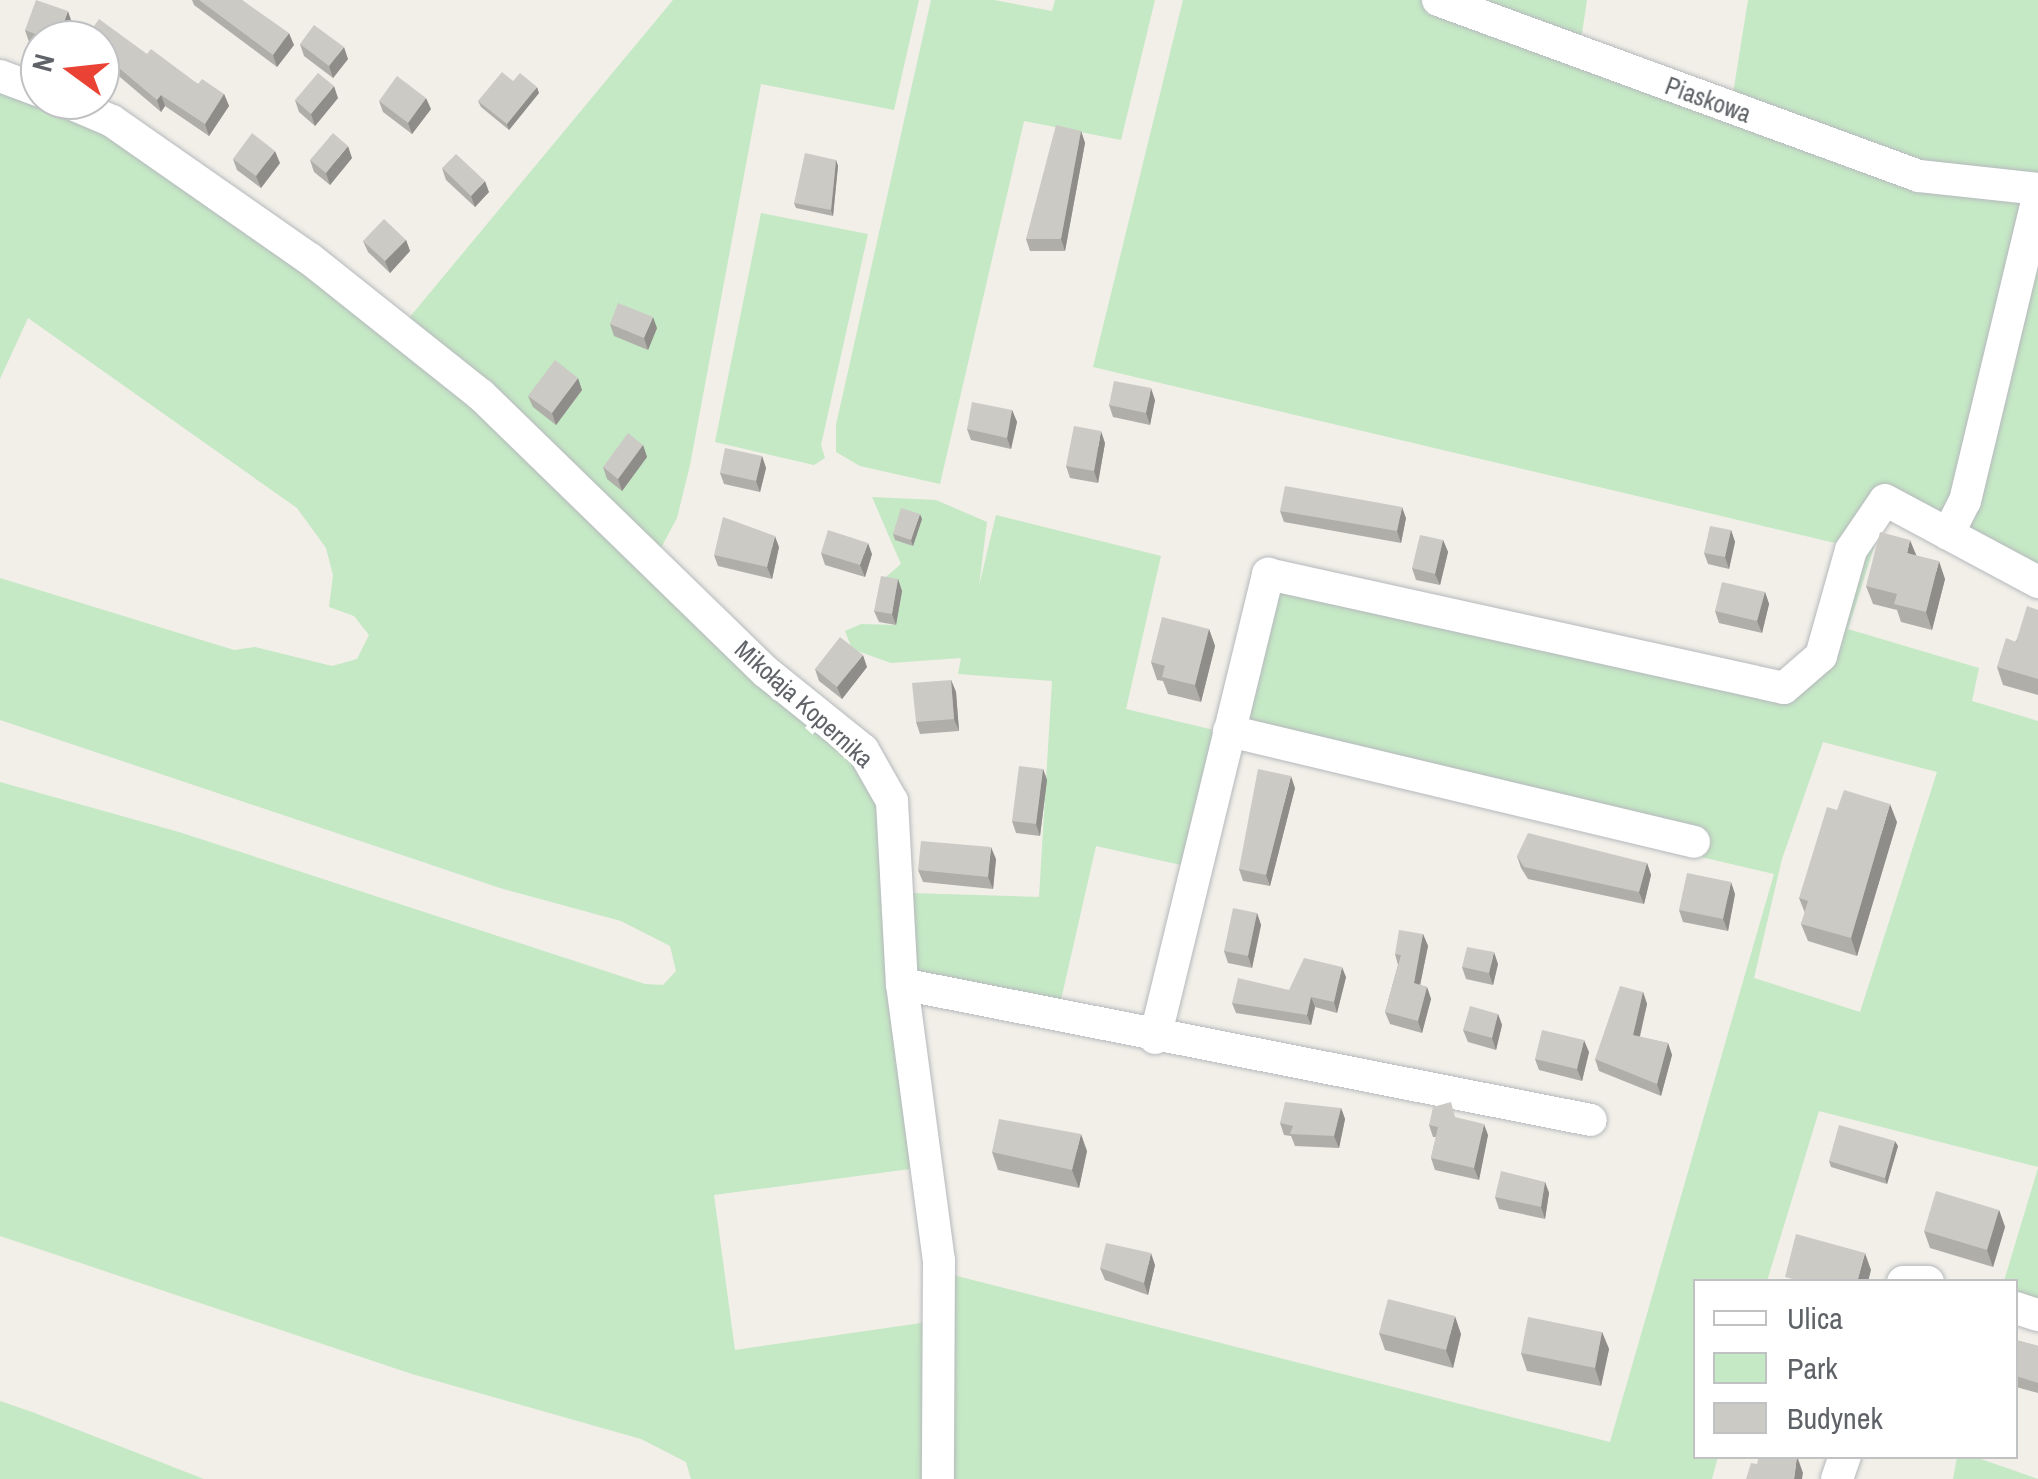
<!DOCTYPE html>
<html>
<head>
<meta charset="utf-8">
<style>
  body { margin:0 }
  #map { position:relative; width:2038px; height:1479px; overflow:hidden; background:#f1efe8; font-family:"Archivo Narrow",sans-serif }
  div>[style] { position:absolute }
  .green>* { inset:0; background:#c5e8c5 }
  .roads { filter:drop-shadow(0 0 2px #b5b8bc) drop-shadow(0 0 2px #b5b8bc) }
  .minor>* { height:32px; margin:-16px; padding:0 16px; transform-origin:16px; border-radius:16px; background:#fff }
  .wall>* { inset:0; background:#afaea9 }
  .shaded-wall>* { inset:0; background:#8f8d8a }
  .building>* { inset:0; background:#cccac5 }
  span { translate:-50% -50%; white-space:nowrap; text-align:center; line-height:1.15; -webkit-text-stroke:8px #fff; paint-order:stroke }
  .street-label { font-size:25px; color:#5f6368 }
  .legend { position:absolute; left:1693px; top:1279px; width:325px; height:180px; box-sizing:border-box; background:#fff; border:2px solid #bfc1c3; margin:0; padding:12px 18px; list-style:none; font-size:30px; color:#5f6368 }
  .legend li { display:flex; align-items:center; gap:20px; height:50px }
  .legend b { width:50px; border:2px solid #bfc1c3 }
  .north { position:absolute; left:20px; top:20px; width:100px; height:100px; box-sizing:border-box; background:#fff; border:2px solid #bfc1c3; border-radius:50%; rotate:285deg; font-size:28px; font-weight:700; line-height:40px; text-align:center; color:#5f6368 }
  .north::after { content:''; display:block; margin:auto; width:35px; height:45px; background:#ea4335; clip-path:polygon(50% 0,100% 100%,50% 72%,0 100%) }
</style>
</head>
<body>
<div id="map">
  <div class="green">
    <i style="clip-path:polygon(673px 0,919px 0,894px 110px,761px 84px,690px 465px,677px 518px,656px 557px,404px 324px)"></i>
    <i style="clip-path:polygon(931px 0,994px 0,1052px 11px,1055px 0,1155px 0,1121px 140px,1024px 121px,940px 484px,860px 466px,836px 452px,836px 425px)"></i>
    <i style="clip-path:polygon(1183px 0,1587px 0,1578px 60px,1732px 100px,1748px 0,2038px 0,2038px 578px,1882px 496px,1835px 543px,1093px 367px)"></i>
    <i style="clip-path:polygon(0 87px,149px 156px,416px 357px,861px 766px,877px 792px,910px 1169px,714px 1195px,735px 1350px,928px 1322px,928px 1479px,691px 1479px,686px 1462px,641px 1439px,412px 1374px,0 1236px,0 782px,179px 832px,645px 984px,663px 985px,676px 971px,670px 946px,621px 921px,500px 888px,0 720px,0 578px,234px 650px,255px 647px,332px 666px,357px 659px,369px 635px,354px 616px,329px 607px,333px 575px,326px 548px,297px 508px,28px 318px,0 379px)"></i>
    <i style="clip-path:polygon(761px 213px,868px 234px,821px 445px,825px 458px,814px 465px,715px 442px)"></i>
    <i style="clip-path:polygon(872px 497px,936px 500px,987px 522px,979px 586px,996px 515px,1161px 556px,1126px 709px,1222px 732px,1190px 867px,1096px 846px,1058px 1013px,911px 970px,910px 893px,1039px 897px,1052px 681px,958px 674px,961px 658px,891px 663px,852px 649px,845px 631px,861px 624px,895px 625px,881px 581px,901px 564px)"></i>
    <i style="clip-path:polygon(evenodd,1887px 506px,1848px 629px,1979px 668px,1972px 701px,2038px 721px,2038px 1167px,1819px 1111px,1767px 1281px,1696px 1282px,1696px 1456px,1718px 1457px,1712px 1479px,946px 1479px,949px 1274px,1610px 1442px,1774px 874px,1701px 857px,1708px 832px,1241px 728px,1274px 582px,1780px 697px,1822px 675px,1852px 563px,1887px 506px,1823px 742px,1937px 772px,1860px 1012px,1754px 978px,1782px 859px,1823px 742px)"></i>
    <i style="clip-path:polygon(2038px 1168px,2038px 1308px,2016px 1301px,2016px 1282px,2004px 1281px)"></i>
    <i style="clip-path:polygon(0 1401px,32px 1412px,204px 1479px,0 1479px)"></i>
    <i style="clip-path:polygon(1957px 1457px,1975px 1457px,2038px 1479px,1953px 1479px)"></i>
  </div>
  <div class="roads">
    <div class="minor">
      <i style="left:1438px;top:0;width:512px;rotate:20.1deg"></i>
      <i style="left:1919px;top:176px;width:120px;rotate:6.2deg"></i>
      <i style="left:0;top:76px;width:43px;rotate:20.6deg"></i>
      <i style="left:63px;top:100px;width:53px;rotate:23.2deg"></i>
      <i style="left:112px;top:121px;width:241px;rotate:34.9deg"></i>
      <i style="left:310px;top:259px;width:218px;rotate:38.5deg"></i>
      <i style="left:481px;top:395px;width:397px;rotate:44.2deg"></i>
      <i style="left:766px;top:672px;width:124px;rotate:38.8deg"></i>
      <i style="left:863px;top:750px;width:59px;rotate:60.4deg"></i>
      <i style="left:892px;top:801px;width:183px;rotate:86.9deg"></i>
      <i style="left:902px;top:984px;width:702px;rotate:11.17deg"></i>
      <i style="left:1948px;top:534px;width:37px;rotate:-63deg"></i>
      <i style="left:1965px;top:501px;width:314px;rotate:-76.5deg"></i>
      <i style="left:1229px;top:731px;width:478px;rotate:13.4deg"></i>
      <i style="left:902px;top:984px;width:278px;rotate:82.4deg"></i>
      <i style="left:939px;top:1260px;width:219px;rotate:90.3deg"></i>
      <i style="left:1155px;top:1038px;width:478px;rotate:-76.3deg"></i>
      <i style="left:1268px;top:574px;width:528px;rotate:12.46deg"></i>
      <i style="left:1784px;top:688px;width:49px;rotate:-40.9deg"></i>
      <i style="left:1821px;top:656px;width:110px;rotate:-74.2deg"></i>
      <i style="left:1851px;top:550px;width:60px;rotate:-55.8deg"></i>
      <i style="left:1885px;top:500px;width:174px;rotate:28.2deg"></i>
      <i style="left:1903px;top:1282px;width:25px"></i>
      <i style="left:2016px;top:1308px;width:23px;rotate:18deg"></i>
      <i style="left:1837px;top:1479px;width:24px;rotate:-71deg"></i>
    </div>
  </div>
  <div class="wall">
    <i style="clip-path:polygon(192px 0,242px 0,294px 45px,277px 67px,194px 5px)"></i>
    <i style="clip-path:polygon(72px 23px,66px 40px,40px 40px,40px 46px,29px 42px,25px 30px)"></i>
    <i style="clip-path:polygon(100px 40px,147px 54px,198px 84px,224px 94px,229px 106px,209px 136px,165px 106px,161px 112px,100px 60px)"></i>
    <i style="clip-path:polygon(300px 44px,348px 59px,333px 78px,304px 56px)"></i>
    <i style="clip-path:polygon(513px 81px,539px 93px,509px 130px,481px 107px,478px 101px)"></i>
    <i style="clip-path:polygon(338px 98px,315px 126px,299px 112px,295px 100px)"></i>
    <i style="clip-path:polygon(379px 101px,431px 109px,412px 134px,383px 112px)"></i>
    <i style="clip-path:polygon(1081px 131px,1085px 143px,1065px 251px,1030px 251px,1026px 239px)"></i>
    <i style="clip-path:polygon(352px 158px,330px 185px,314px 172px,310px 160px)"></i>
    <i style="clip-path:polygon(233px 159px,280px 163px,261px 188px,237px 170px)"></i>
    <i style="clip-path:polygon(836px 160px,838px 166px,833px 216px,796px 208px,794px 203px)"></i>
    <i style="clip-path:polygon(442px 168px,489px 192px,475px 207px,446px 180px)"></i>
    <i style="clip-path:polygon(406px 240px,410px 251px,390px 273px,368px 252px,363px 241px)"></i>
    <i style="clip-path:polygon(610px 324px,657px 328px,648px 350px,614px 336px)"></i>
    <i style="clip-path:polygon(582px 390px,556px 425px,533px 407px,528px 396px)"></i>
    <i style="clip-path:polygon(1155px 400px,1150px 425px,1113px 417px,1109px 405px)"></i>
    <i style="clip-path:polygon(1012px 410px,1017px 422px,1011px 449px,971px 440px,967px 429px)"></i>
    <i style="clip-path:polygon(1105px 443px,1098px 483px,1070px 478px,1066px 466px)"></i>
    <i style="clip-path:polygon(643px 445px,647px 457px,622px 491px,607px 479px,603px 467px)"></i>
    <i style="clip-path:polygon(762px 456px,766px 468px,760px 492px,724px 484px,720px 473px)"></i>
    <i style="clip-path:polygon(1280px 511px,1406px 518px,1401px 543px,1284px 522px)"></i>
    <i style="clip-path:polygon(922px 519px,913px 546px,895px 540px,893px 534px)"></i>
    <i style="clip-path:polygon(1731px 530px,1735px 542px,1729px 569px,1708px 564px,1704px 553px)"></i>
    <i style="clip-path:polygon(1443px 540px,1448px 552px,1440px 585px,1416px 580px,1412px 568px)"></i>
    <i style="clip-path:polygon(779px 547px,772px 579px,718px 566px,714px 555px)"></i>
    <i style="clip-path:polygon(821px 553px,872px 554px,865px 577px,825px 565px)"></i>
    <i style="clip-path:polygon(1916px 555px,1945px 579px,1932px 630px,1901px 622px,1897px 610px,1873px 604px,1866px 586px)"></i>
    <i style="clip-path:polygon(898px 579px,902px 591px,896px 625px,879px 622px,874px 611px)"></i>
    <i style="clip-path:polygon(1765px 592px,1769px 604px,1762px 633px,1719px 623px,1715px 611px)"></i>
    <i style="clip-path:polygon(2038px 610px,2038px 695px,2003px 685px,1997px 667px)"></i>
    <i style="clip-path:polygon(1209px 629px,1215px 646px,1201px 702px,1168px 694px,1163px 681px,1157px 680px,1151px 662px)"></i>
    <i style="clip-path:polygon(867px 667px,842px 699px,819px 681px,815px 669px)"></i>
    <i style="clip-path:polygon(951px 680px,956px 692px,959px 731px,920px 734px,916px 722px)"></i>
    <i style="clip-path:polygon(1043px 769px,1047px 780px,1040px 836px,1016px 833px,1012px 821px)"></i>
    <i style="clip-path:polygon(1295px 788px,1270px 886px,1243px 881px,1239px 869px)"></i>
    <i style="clip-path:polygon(1897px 822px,1857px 956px,1808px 941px,1801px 924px,1805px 913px,1799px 898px)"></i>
    <i style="clip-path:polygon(1517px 856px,1647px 863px,1651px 875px,1644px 904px,1528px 879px,1521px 868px)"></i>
    <i style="clip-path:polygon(996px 859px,993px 889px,923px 882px,918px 870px)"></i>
    <i style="clip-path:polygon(1735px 894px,1728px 931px,1683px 922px,1679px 910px)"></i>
    <i style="clip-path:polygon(1257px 913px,1261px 925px,1252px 968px,1228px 963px,1224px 951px)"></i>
    <i style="clip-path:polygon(1423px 934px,1428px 946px,1420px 985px,1427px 987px,1431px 999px,1422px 1033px,1390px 1024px,1385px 1012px,1398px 965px,1395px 954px)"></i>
    <i style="clip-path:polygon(1498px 964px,1493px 985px,1466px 979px,1462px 967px)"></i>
    <i style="clip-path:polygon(1346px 977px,1337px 1013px,1315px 1007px,1311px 1025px,1236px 1013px,1232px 1003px)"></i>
    <i style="clip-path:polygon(1643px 992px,1647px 1004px,1640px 1037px,1668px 1043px,1672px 1055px,1661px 1096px,1599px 1071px,1595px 1059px)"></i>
    <i style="clip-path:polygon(1498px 1014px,1502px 1025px,1496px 1050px,1468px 1042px,1463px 1030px)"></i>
    <i style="clip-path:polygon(1589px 1052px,1582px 1081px,1539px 1070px,1535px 1059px)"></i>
    <i style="clip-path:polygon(1341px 1108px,1345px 1119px,1339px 1148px,1295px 1146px,1291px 1136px,1284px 1135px,1280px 1123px)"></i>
    <i style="clip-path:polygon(1456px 1118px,1488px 1135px,1479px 1180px,1435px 1170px,1431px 1158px,1436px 1137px,1433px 1137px,1429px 1125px)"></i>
    <i style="clip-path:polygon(1898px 1146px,1887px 1184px,1831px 1167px,1829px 1161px)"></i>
    <i style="clip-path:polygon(1087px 1151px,1079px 1188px,998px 1170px,992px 1152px)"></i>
    <i style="clip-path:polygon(1545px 1182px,1549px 1193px,1545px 1219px,1499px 1209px,1495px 1197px)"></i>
    <i style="clip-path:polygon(1999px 1210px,2005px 1227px,1993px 1267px,1930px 1248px,1924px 1231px)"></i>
    <i style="clip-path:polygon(1155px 1265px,1148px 1295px,1105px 1280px,1100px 1268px)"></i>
    <i style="clip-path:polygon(1602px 1332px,1609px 1349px,1601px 1386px,1527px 1371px,1521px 1353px)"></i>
    <i style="clip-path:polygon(1379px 1333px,1461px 1334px,1453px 1368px,1385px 1350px)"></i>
    <i style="clip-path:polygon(2016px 1340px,2038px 1346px,2038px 1393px,2016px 1387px)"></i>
  </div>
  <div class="shaded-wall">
    <i style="clip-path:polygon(68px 11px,72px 23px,66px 40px,57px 40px)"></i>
    <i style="clip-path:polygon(289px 33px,294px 45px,277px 67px,273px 55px)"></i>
    <i style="clip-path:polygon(344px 47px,348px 59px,333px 78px,329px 66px)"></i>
    <i style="clip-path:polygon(334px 86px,338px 98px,315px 126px,311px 114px)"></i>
    <i style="clip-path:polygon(537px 87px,539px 93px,509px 130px,507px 124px)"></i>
    <i style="clip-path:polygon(224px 94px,229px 106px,209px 136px,205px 124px)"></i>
    <i style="clip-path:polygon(161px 95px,165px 106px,161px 112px,157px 100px)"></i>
    <i style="clip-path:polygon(426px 98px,431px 109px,412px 134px,408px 123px)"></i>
    <i style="clip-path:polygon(1081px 131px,1085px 143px,1065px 251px,1061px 239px)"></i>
    <i style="clip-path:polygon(348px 146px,352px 158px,330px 185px,326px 173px)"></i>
    <i style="clip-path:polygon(275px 151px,280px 163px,261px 188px,256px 176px)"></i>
    <i style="clip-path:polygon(836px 160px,838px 166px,833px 216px,831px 210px)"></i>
    <i style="clip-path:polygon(485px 181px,489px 192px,475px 207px,471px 196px)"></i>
    <i style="clip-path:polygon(406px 240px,410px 251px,390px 273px,385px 261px)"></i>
    <i style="clip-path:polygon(653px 317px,657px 328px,648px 350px,644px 338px)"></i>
    <i style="clip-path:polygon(578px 378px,582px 390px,556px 425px,552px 413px)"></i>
    <i style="clip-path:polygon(1151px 388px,1155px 400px,1150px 425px,1146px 413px)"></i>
    <i style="clip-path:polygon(1012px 410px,1017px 422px,1011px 449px,1007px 438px)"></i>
    <i style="clip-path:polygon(1101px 431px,1105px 443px,1098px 483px,1094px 471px)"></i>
    <i style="clip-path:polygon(643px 445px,647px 457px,622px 491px,618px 479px)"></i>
    <i style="clip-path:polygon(762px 456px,766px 468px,760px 492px,756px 481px)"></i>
    <i style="clip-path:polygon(1402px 507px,1406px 518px,1401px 543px,1397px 531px)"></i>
    <i style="clip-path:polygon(920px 514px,922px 519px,913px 546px,911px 540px)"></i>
    <i style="clip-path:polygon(1731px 530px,1735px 542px,1729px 569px,1725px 557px)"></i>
    <i style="clip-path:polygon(775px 536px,779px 547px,772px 579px,767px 567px)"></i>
    <i style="clip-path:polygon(1443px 540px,1448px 552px,1440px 585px,1435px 574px)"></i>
    <i style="clip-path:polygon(1910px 540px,1917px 557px,1907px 553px)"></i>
    <i style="clip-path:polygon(868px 543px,872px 554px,865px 577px,860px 565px)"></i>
    <i style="clip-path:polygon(1939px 561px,1945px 579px,1932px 630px,1926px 612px)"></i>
    <i style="clip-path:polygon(898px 579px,902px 591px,896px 625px,892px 614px)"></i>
    <i style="clip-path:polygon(1765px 592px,1769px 604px,1762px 633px,1757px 621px)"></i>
    <i style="clip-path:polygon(1209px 629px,1215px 646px,1201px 702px,1195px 685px)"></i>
    <i style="clip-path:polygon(863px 655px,867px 667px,842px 699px,837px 687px)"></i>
    <i style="clip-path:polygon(951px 680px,956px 692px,959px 731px,954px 719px)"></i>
    <i style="clip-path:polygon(1043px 769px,1047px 780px,1040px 836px,1036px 824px)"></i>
    <i style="clip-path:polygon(1291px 776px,1295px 788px,1270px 886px,1266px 875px)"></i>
    <i style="clip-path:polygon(1890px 804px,1897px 822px,1857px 956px,1851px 938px)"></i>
    <i style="clip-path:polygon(991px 847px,996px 859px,993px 889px,988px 877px)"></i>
    <i style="clip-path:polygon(1647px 863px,1651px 875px,1644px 904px,1639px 892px)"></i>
    <i style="clip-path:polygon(1731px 882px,1735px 894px,1728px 931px,1723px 919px)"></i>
    <i style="clip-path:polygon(1257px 913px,1261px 925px,1252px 968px,1248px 956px)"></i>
    <i style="clip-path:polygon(1423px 934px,1428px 946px,1418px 995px,1414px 983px)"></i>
    <i style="clip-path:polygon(1494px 952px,1498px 964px,1493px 985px,1489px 973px)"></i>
    <i style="clip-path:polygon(1342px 967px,1346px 977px,1337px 1013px,1334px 1002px)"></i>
    <i style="clip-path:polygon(1427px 987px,1431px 999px,1422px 1033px,1418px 1021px)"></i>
    <i style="clip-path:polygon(1643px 992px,1647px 1004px,1637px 1047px,1633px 1035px)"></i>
    <i style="clip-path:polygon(1311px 997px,1315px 1007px,1311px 1025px,1307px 1015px)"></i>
    <i style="clip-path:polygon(1498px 1014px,1502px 1025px,1496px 1050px,1492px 1038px)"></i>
    <i style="clip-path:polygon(1584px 1040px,1589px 1052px,1582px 1081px,1577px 1069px)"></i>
    <i style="clip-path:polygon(1668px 1043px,1672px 1055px,1661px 1096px,1657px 1084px)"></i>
    <i style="clip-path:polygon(1341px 1108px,1345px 1119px,1339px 1148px,1334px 1136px)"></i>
    <i style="clip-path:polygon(1484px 1124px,1488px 1135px,1479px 1180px,1474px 1168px)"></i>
    <i style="clip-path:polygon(1081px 1134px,1087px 1151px,1079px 1188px,1072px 1170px)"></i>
    <i style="clip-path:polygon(1895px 1141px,1898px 1146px,1887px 1184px,1885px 1178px)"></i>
    <i style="clip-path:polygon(1545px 1182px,1549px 1193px,1545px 1219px,1541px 1207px)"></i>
    <i style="clip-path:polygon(1999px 1210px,2005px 1227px,1993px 1267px,1987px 1250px)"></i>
    <i style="clip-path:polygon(1151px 1253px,1155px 1265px,1148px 1295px,1144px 1283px)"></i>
    <i style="clip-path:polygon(1865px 1253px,1871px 1270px,1868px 1282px,1857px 1282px)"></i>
    <i style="clip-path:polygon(1455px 1316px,1461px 1334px,1453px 1368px,1446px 1350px)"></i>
    <i style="clip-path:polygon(1602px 1332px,1609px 1349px,1601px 1386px,1595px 1368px)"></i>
    <i style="clip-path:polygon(1797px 1456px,1803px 1473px,1802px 1479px,1794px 1479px)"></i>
  </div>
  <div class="building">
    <i style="clip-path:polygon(36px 0,68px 11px,57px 40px,51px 40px,25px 30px)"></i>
    <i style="clip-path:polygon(199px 0,242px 0,289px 33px,273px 55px)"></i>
    <i style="clip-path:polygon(99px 19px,147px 54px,151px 49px,198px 84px,202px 79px,224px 94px,205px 124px,161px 95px,157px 100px,100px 52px,100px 40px,85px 39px)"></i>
    <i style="clip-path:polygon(314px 25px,344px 47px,329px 66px,300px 44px)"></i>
    <i style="clip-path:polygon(502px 72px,513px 81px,520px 73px,537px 87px,507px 124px,478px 101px)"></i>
    <i style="clip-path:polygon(318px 73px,334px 86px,311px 114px,295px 100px)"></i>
    <i style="clip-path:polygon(397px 76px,426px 98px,408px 123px,379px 101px)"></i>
    <i style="clip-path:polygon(1056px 125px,1081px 131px,1061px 239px,1026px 239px)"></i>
    <i style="clip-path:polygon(252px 133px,275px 151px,256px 176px,233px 159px)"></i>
    <i style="clip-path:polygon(333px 133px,348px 146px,326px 173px,310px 160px)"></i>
    <i style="clip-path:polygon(805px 153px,836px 160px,831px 210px,794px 203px)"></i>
    <i style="clip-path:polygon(456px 154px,485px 181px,471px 196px,442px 168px)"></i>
    <i style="clip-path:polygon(384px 219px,406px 240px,385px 261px,363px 241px)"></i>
    <i style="clip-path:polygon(618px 303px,653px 317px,644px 338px,610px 324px)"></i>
    <i style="clip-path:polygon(555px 360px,578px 378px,552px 413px,528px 396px)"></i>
    <i style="clip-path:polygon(1114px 381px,1151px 388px,1146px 413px,1109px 405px)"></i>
    <i style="clip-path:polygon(972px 402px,1012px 410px,1007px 438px,967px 429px)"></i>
    <i style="clip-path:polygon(1074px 426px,1101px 431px,1094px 471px,1066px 466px)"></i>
    <i style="clip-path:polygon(628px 433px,643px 445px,618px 479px,603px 467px)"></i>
    <i style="clip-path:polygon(725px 448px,762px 456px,756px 481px,720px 473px)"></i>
    <i style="clip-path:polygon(1285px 486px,1402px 507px,1397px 531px,1280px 511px)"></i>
    <i style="clip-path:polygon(901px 508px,920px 514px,911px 540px,893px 534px)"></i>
    <i style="clip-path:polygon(723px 517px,775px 536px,767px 567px,714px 555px)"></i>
    <i style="clip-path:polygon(1710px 526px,1731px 530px,1725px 557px,1704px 553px)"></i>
    <i style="clip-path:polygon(828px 530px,868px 543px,860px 565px,821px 553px)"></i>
    <i style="clip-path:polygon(1880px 532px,1910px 540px,1907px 553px,1939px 561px,1926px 612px,1894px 604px,1897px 594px,1866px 586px)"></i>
    <i style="clip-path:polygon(1420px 535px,1443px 540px,1435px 574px,1412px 568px)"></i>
    <i style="clip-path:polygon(881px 576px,898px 579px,892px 614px,874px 611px)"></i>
    <i style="clip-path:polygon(1722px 582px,1765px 592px,1757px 621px,1715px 611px)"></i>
    <i style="clip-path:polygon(2027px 606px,2038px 610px,2038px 679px,1997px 667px,2006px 638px,2016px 642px)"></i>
    <i style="clip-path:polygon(1162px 617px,1209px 629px,1195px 685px,1162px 677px,1165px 666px,1151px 662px)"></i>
    <i style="clip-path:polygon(840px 637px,863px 655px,837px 687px,815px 669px)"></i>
    <i style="clip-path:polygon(951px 680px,954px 719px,916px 722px,912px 683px)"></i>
    <i style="clip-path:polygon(1019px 766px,1043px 769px,1036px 824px,1012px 821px)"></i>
    <i style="clip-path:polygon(1258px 769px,1291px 776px,1266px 875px,1239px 869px)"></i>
    <i style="clip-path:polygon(1844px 790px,1890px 804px,1851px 938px,1801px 924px,1808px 901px,1799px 898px,1827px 807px,1837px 810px)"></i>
    <i style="clip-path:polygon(1528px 833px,1647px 863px,1639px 892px,1524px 867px,1517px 856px)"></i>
    <i style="clip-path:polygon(921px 841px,991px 847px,988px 877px,918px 870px)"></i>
    <i style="clip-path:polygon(1687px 873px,1731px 882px,1723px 919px,1679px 910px)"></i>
    <i style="clip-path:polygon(1233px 908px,1257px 913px,1248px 956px,1224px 951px)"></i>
    <i style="clip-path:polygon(1399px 930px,1423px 934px,1414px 983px,1427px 987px,1418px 1021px,1385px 1012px,1401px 955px,1395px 954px)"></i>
    <i style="clip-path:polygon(1467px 947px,1494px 952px,1489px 973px,1462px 967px)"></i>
    <i style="clip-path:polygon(1304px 958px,1342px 967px,1334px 1002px,1311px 997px,1307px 1015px,1232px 1003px,1238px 978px,1289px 990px)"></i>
    <i style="clip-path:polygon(1620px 986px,1643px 992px,1633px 1035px,1668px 1043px,1657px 1084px,1595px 1059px)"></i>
    <i style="clip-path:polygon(1470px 1006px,1498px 1014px,1492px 1038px,1463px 1030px)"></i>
    <i style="clip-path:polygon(1542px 1030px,1584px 1040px,1577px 1069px,1535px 1059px)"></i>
    <i style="clip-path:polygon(1285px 1102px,1341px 1108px,1334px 1136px,1290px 1134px,1293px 1126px,1280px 1123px)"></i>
    <i style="clip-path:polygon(1451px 1102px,1455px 1117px,1484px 1124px,1474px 1168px,1431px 1158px,1438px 1127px,1429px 1125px,1433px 1107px)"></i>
    <i style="clip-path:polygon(999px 1119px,1081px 1134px,1072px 1170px,992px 1152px)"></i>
    <i style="clip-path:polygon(1839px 1125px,1895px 1141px,1885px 1178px,1829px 1161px)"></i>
    <i style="clip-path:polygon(1501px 1171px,1545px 1182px,1541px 1207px,1495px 1197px)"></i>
    <i style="clip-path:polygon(1936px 1191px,1999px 1210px,1987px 1250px,1924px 1231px)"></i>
    <i style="clip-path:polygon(1796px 1234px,1865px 1253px,1857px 1282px,1804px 1282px,1785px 1277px)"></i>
    <i style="clip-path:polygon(1106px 1243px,1151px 1253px,1144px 1283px,1100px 1268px)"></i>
    <i style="clip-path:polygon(1388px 1299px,1455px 1316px,1446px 1350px,1379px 1333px)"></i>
    <i style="clip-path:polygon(1528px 1317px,1602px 1332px,1595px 1368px,1521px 1353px)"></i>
    <i style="clip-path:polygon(2016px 1340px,2038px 1346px,2038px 1383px,2016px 1376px)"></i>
    <i style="clip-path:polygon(1759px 1456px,1797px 1456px,1794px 1479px,1746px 1479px,1751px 1463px,1757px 1464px)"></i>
  </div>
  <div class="street-label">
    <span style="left:1708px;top:100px;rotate:20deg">Piaskowa</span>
    <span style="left:804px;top:704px;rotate:42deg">Mikołaja Kopernika</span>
  </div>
  <ul class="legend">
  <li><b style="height:12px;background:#fff"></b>Ulica</li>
  <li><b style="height:28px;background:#c5e8c5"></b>Park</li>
  <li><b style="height:28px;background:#cccac5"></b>Budynek</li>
  </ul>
  <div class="north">N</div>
</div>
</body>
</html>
